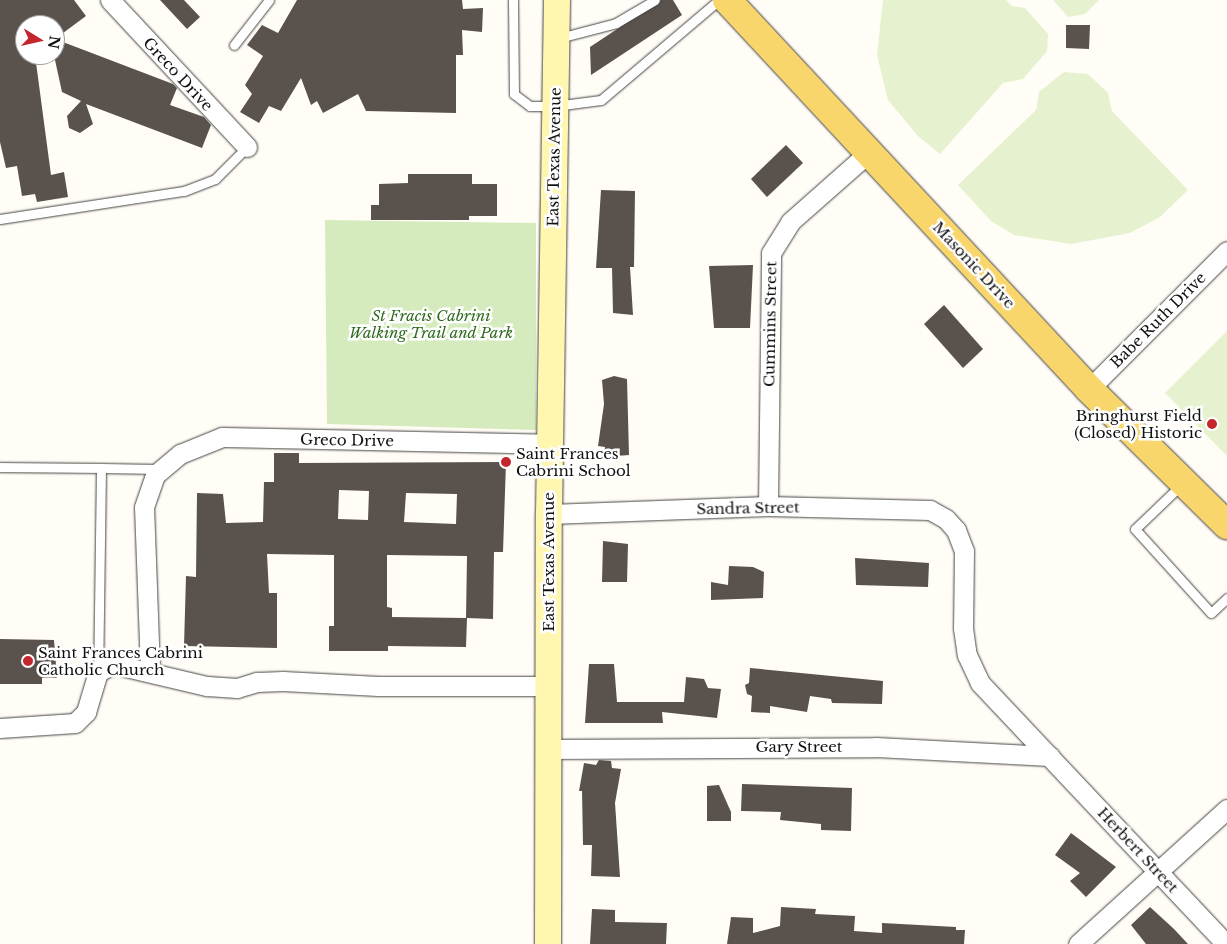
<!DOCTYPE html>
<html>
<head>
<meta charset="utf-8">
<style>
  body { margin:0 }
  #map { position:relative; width:1227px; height:944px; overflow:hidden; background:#fffdf5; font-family:"Libre Baskerville",serif }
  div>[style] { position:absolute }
  .green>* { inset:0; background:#d5ebbd }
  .pitch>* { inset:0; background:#e6f2cf }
  .building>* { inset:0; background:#5a524d }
  .roads { filter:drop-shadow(0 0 1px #444) drop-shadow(0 0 1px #444) }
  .lane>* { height:9px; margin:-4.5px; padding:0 4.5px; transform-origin:4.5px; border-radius:4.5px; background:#fff }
  .street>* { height:19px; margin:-9.5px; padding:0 9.5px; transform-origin:9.5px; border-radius:9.5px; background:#fff }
  .secondary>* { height:26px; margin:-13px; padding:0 13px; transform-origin:13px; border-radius:13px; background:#fff6b0 }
  .primary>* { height:28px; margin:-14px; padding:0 14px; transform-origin:14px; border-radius:14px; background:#f9d66b }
  .dots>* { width:14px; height:14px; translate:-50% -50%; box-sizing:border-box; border:2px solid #fff; border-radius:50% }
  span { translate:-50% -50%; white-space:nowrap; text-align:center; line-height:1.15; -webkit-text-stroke:5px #fff; paint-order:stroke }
  .street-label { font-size:15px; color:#111 }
  .park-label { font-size:15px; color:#2f6b1f; font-style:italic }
  .poi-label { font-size:15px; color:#111 }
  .right { translate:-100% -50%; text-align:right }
  .left { translate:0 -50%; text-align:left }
  .north { position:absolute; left:15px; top:15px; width:50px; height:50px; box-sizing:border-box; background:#fff; border:1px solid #a0a0a0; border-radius:50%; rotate:99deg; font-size:14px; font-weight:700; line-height:20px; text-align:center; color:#111 }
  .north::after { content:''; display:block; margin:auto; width:18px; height:22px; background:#c4262e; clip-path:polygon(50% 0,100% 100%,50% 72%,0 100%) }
</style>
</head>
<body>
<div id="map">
  <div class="green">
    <i style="clip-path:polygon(325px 220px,536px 223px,536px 430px,327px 424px)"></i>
  </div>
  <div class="pitch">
    <i style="clip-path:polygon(883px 0,1006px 0,1012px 6px,1025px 8px,1048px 34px,1047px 51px,1023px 79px,1003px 83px,940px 154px,918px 136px,888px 100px,877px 55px)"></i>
    <i style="clip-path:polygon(1053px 0,1099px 0,1085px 14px,1068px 17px)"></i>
    <i style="clip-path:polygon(1064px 72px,1088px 74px,1108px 93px,1112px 111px,1188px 190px,1160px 217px,1130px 233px,1071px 244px,1014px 235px,991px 221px,958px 185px,1036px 110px,1039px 92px)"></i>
    <i style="clip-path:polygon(1227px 331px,1227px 456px,1165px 393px)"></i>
  </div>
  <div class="building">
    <i style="clip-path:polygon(0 0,74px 0,86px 16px,55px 39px,173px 84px,177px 88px,170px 105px,204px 117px,211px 125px,202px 148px,86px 104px,93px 124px,80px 133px,69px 128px,67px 116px,81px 101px,62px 92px,55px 60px,55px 25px,25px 25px,25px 55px,35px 55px,51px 175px,64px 172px,68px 197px,37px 202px,35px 194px,22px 196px,17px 166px,6px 168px,0 142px)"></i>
    <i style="clip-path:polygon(160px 0,184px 0,200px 17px,187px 29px)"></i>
    <i style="clip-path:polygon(297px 0,462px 0,463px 9px,483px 8px,482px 32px,462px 30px,463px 55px,456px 55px,456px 113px,366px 111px,358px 94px,323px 113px,317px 101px,311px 105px,301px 78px,281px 111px,269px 106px,259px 123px,240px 112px,252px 94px,245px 85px,263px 56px,247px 45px,262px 25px,278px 33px)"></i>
    <i style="clip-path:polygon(661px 0,673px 0,682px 15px,591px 75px,590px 47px)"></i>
    <i style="clip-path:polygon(1066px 25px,1090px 25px,1089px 49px,1066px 48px)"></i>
    <i style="clip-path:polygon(786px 145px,803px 163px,767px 197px,751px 179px)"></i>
    <i style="clip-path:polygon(408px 174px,472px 174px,472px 184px,497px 184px,497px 216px,469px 216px,469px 220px,371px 220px,371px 205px,379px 205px,379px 184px,408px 183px)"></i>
    <i style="clip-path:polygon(601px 190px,635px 191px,634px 267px,630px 267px,633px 315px,613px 313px,612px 268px,596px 268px)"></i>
    <i style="clip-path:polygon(753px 265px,750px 328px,714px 328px,709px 266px)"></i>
    <i style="clip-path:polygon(944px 305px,983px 349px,963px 368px,924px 324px)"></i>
    <i style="clip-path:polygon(614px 376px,627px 379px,629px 455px,604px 457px,605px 447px,598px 446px,604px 404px,602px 380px)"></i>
    <i style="clip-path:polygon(evenodd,274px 453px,299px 453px,299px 463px,506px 462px,503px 552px,494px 552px,493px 619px,467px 618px,466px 647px,388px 646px,388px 651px,329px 651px,329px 626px,334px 626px,334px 555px,267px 554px,269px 593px,277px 593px,277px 648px,184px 646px,186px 576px,196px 577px,197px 493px,223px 494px,226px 523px,263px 522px,264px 482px,274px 482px,274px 453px,339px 490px,369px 491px,368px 520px,338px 519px,339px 490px,274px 453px,406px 493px,457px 494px,456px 524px,404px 522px,406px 493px,274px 453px,387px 555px,467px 556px,466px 618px,392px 617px,392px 608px,387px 607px,387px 555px)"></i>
    <i style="clip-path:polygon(603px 541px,628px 544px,627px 582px,602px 582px)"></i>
    <i style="clip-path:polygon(855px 558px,929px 563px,928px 587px,856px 585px)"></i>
    <i style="clip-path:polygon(729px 566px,753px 567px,764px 572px,763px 598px,711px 600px,711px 582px,728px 585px)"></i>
    <i style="clip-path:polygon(0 639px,54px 640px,57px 678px,42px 678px,42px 684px,0 684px)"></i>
    <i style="clip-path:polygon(589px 664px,614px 664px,617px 702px,684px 702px,686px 677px,704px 679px,708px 688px,721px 689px,717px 718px,662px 712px,663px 723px,585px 723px)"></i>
    <i style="clip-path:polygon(750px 668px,883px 681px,882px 704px,832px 703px,831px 699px,810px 696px,807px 712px,770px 706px,770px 713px,751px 712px,752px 696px,747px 694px,745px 685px,749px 683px)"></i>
    <i style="clip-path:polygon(599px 760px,611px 761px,612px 768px,621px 769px,615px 803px,620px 877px,591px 876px,592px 845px,583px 845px,582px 791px,579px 791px,584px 763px,596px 765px)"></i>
    <i style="clip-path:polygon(742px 784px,852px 788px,851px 831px,821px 830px,821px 824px,780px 820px,781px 812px,741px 811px)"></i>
    <i style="clip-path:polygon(719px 785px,731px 812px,731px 821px,707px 821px,707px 786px)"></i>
    <i style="clip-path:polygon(1071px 833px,1116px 867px,1086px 897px,1070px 881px,1080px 873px,1055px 855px)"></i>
    <i style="clip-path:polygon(781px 907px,816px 909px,815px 914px,855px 916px,854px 931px,882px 933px,882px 923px,956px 927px,956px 930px,965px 930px,964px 944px,727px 944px,731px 917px,753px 918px,753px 933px,780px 926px)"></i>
    <i style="clip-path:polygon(1150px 907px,1174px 929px,1188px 944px,1146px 944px,1131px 925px)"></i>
    <i style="clip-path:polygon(592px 909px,615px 910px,615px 922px,667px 923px,666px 944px,590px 944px)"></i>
  </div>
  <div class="roads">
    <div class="lane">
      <i style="left:513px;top:0;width:94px;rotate:89.4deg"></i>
      <i style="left:514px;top:94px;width:20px;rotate:37deg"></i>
      <i style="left:530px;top:106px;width:25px"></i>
      <i style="left:555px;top:106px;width:46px;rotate:-7.4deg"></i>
      <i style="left:601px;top:100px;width:155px;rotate:-40.3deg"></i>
      <i style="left:559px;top:38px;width:59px;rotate:-14.7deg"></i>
      <i style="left:616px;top:23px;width:45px;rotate:-30.5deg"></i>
      <i style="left:234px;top:45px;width:57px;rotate:-52.1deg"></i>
      <i style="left:0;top:219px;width:186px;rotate:-8.7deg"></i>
      <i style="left:184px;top:191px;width:33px;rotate:-21deg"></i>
      <i style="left:215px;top:179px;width:45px;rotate:-45deg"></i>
      <i style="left:0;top:467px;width:101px;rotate:0.6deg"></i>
      <i style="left:101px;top:468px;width:204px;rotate:90.8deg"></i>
      <i style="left:101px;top:468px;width:57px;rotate:1deg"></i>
      <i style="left:1182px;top:484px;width:65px;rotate:136.2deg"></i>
      <i style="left:1135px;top:529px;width:113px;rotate:47.9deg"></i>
      <i style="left:1211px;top:613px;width:22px;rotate:-43deg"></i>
    </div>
    <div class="street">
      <i style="left:110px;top:0;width:201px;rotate:47deg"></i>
      <i style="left:1089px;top:389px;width:195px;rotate:-45deg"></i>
      <i style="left:768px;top:506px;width:253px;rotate:-89.3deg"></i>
      <i style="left:771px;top:253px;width:36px;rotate:-58deg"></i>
      <i style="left:790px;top:222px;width:106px;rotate:-41.5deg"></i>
      <i style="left:549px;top:514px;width:219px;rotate:-2.1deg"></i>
      <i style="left:768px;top:506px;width:162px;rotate:1.4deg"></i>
      <i style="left:930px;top:510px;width:18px;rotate:29deg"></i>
      <i style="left:946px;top:519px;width:15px;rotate:48deg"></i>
      <i style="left:956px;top:530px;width:22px;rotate:69deg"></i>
      <i style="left:964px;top:551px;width:77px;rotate:90.7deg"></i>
      <i style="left:963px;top:628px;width:27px;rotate:82deg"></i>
      <i style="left:967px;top:655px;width:31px;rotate:65deg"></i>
      <i style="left:980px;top:683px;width:359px;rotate:46.7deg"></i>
      <i style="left:150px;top:670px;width:163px;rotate:-92.1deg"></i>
      <i style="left:144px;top:507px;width:34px;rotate:-71deg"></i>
      <i style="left:155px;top:475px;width:33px;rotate:-40deg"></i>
      <i style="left:180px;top:454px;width:45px;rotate:-22deg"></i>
      <i style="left:222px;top:437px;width:328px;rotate:1.2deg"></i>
      <i style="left:0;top:728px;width:75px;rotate:-3.8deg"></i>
      <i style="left:75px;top:723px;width:16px;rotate:-45deg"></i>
      <i style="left:86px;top:712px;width:42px;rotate:-73.3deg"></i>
      <i style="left:98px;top:672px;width:17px;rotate:-28deg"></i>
      <i style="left:113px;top:664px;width:97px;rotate:13.2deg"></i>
      <i style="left:207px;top:686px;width:30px;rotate:4deg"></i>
      <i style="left:237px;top:688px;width:21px;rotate:-17deg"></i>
      <i style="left:257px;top:682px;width:26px;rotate:-2deg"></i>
      <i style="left:283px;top:681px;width:95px;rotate:3deg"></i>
      <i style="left:378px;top:686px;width:170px"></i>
      <i style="left:548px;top:749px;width:328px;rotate:-0.3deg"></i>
      <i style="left:876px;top:747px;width:174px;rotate:3deg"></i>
      <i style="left:1078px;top:944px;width:201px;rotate:-42.2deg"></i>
    </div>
    <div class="secondary">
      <i style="left:548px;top:944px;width:430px;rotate:-89.9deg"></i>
      <i style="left:549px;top:514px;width:514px;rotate:-89.11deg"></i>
    </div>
    <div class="primary">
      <i style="left:727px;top:0;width:531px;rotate:47.06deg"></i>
      <i style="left:1089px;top:389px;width:194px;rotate:44.6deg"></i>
    </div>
  </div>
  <div class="dots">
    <i style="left:1212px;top:424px;background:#c4262e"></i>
    <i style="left:506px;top:462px;background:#c4262e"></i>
    <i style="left:28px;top:661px;background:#c4262e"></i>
  </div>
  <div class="street-label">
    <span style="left:178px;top:74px;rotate:47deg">Greco Drive</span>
    <span style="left:554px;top:157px;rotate:-89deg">East Texas Avenue</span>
    <span style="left:974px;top:265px;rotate:47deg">Masonic Drive</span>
    <span style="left:1158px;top:320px;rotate:-45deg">Babe Ruth Drive</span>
    <span style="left:770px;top:324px;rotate:-89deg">Cummins Street</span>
    <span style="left:347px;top:440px;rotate:1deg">Greco Drive</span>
    <span style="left:748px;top:508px;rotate:-1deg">Sandra Street</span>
    <span style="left:549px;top:562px;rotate:-90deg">East Texas Avenue</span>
    <span style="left:799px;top:747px">Gary Street</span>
    <span style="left:1138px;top:850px;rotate:47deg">Herbert Street</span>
  </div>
  <div class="park-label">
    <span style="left:431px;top:324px">St Fracis Cabrini<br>Walking Trail and Park</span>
  </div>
  <div class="poi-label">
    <span class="right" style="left:1202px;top:424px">Bringhurst Field<br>(Closed) Historic</span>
    <span class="left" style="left:516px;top:462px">Saint Frances<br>Cabrini School</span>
    <span class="left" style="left:38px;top:661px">Saint Frances Cabrini<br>Catholic Church</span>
  </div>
  <div class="north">N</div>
</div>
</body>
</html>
